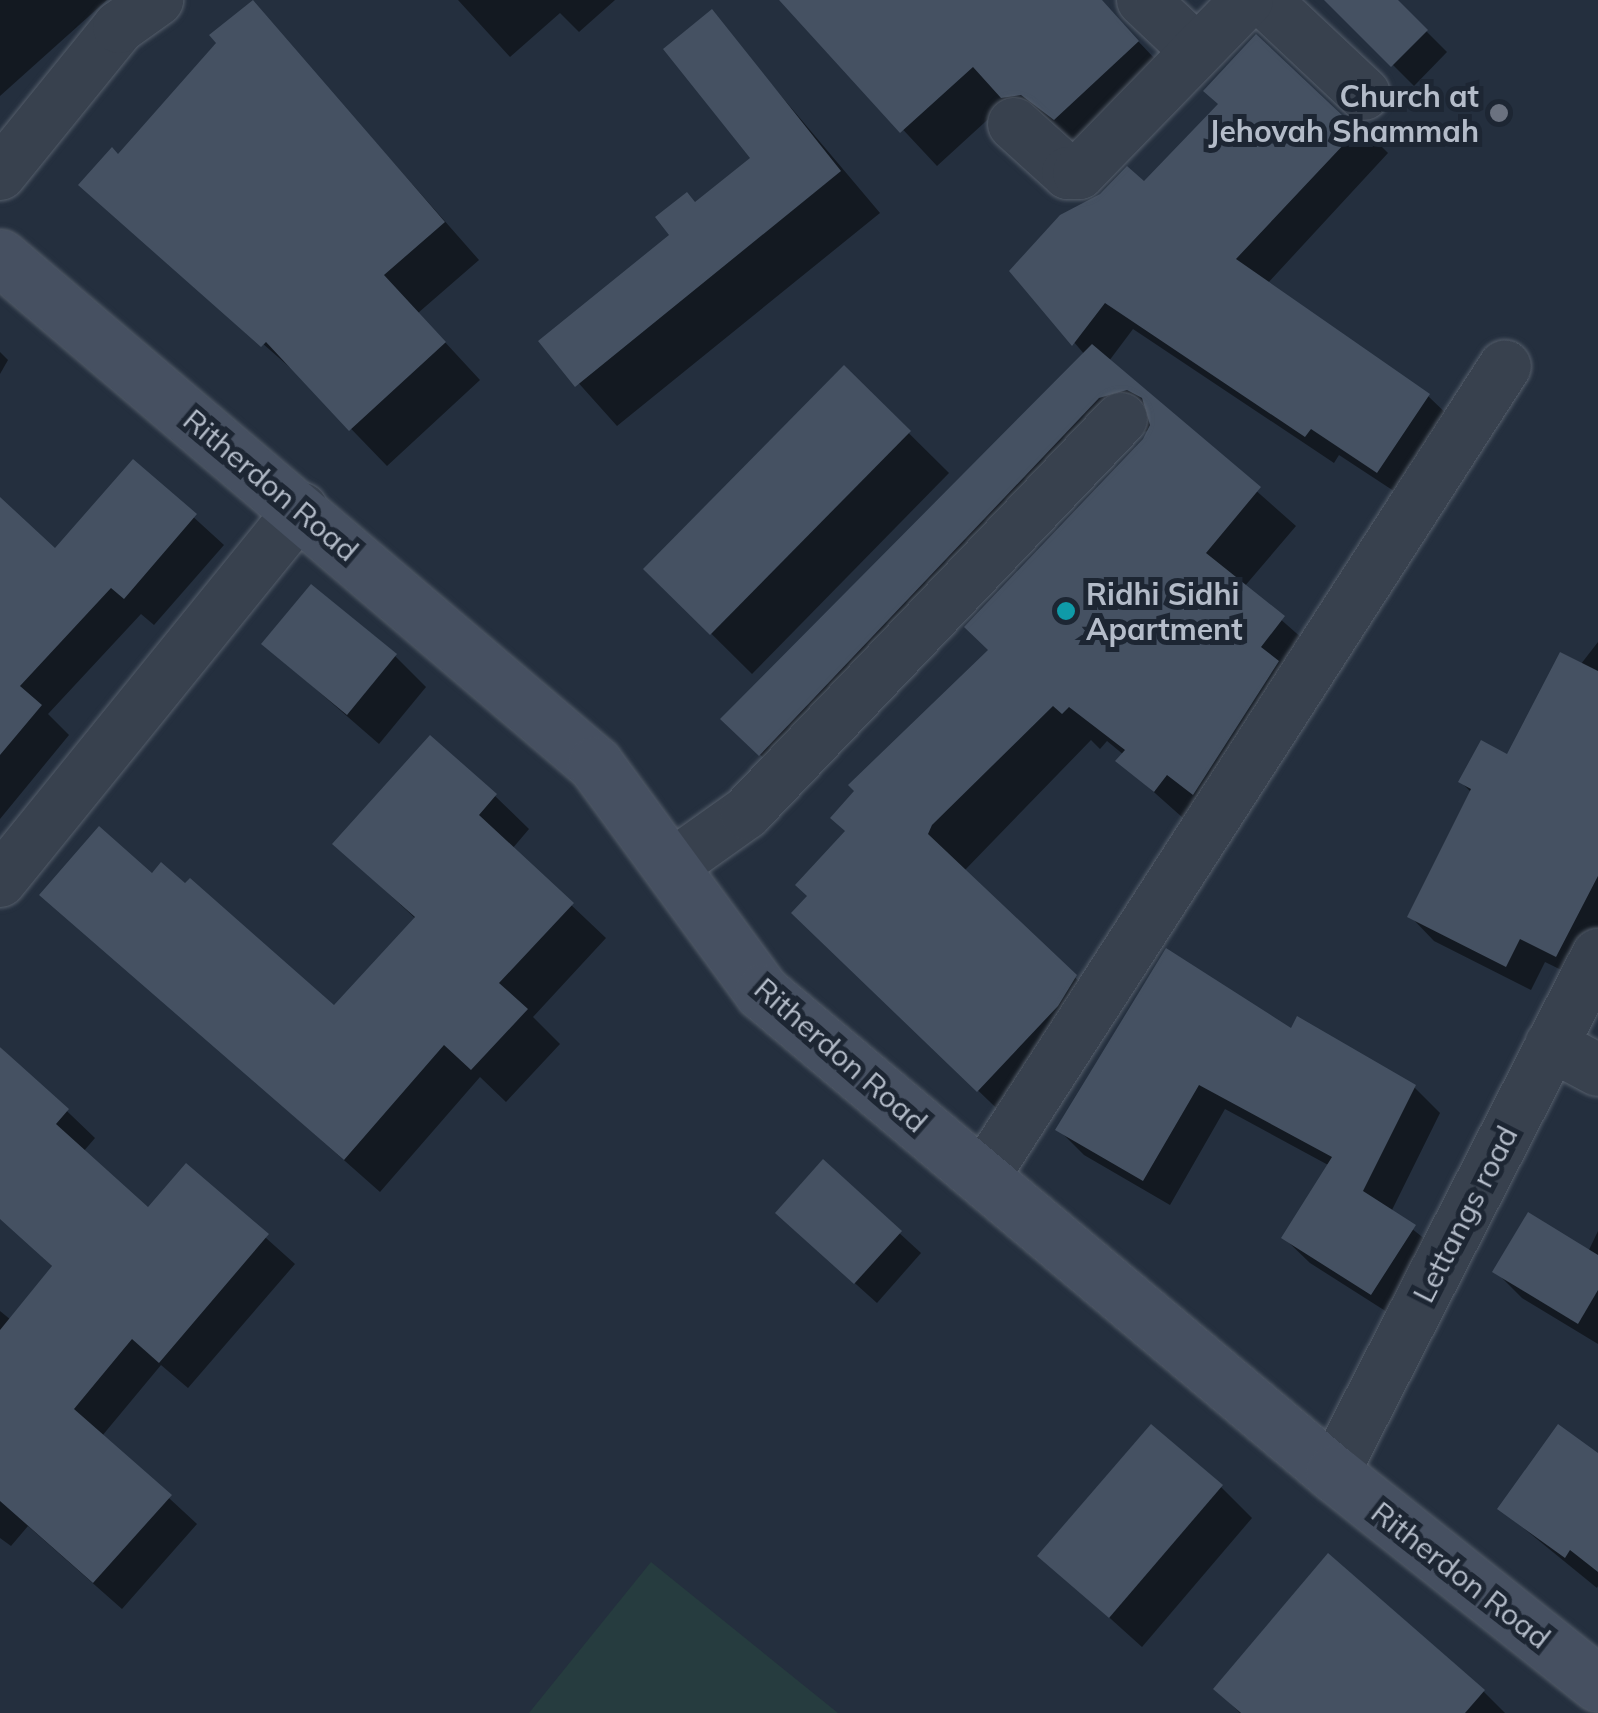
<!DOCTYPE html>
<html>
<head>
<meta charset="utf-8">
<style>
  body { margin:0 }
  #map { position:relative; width:1598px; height:1713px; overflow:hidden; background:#242f3e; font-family:Mulish,sans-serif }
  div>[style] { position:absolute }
  .green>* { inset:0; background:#263c3f }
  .shadow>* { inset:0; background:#0007 }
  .building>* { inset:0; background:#455162 }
  .roads { filter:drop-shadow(0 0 2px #565f6c) drop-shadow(0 0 2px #565f6c) }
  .street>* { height:52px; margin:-26px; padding:0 26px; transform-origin:26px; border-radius:26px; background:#38414e }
  .secondary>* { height:55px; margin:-27.5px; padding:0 27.5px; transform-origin:27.5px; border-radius:27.5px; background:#465061 }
  .dots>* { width:28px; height:28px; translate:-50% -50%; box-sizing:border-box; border:5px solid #1d2633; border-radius:50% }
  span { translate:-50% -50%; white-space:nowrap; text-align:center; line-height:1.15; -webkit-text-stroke:10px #1d2633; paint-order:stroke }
  .poi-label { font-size:30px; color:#b4bcc9; font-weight:700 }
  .right { translate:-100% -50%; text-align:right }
  .left { translate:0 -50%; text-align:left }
  .street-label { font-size:30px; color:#b4bcc9 }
</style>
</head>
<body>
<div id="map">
  <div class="green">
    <i style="clip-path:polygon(651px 1562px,838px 1713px,529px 1713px)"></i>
  </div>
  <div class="shadow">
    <i style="clip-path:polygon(0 0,107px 0,0 96px)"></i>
    <i style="clip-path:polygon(458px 0,615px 0,579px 32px,560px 13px,510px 57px)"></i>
    <i style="clip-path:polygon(782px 0,1099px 0,1173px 78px,1091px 154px,1008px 101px,937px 166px)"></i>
    <i style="clip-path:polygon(1328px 0,1395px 0,1447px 52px,1414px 86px)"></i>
    <i style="clip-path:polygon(252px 2px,479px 260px,418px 313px,480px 380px,387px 466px,302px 378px,82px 185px,118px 157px)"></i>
    <i style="clip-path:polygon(711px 13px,880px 213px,617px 426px,541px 341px,672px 235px,696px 205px,754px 158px)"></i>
    <i style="clip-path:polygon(1342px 118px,1361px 126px,1388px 153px,1267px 284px,1428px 396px,1456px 423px,1406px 499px,1339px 455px,1334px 463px,1133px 329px,1109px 361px,1296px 526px,1244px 587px,1320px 654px,1192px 826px,1119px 761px,1124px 755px,1107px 741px,1100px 749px,1091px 740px,964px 871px,1112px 1013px,1015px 1126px,831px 949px,810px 896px,1151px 430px,1136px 434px,797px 791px,724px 719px,1085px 355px,1013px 271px,1145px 184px)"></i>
    <i style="clip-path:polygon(0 352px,8px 360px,0 374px)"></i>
    <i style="clip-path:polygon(844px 369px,949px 473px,752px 674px,646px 569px)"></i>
    <i style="clip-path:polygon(133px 462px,224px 545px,154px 625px,141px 614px,48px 714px,69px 735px,0 819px,0 500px,55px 552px)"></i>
    <i style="clip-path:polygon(1598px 642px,1598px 948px,1582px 980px,1545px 962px,1531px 990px,1434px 941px,1410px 916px,1472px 793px,1461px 782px,1508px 758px)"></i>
    <i style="clip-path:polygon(264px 644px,395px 656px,426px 687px,379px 744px)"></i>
    <i style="clip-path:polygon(495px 796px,529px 829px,512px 849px,606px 938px,533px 1017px,560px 1044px,506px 1102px,480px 1077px,380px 1192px,43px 894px,152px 876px,334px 1009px,416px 919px,335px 844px)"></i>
    <i style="clip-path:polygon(1292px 1031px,1414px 1087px,1440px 1113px,1391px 1212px,1441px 1252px,1398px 1319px,1310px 1263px,1284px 1238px,1330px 1166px,1225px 1109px,1170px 1205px,1084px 1155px,1059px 1130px)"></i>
    <i style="clip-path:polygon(0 1047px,95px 1138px,83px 1152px,148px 1210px,186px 1166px,295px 1264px,188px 1388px,161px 1365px,102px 1436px,197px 1524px,122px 1609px,28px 1526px,11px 1546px,0 1538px,0 1311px,11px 1320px,54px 1268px,0 1216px)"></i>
    <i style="clip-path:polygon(823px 1163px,921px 1253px,877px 1303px,799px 1233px)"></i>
    <i style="clip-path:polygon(1598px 1231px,1598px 1344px,1522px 1298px,1495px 1271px,1588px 1252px)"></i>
    <i style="clip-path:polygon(1598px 1456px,1598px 1586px,1597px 1588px,1500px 1509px)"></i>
    <i style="clip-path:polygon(1221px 1487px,1252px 1518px,1142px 1647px,1041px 1556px)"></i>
    <i style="clip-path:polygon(1216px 1689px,1483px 1691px,1505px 1713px,1240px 1713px)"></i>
  </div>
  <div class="building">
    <i style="clip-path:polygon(253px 0,445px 222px,384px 275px,446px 342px,349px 431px,266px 342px,261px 347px,78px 185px,112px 147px,118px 154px,216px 43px,209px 35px)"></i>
    <i style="clip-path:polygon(779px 0,1102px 0,1139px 41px,1054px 120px,1021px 95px,1001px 98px,973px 67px,900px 133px)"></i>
    <i style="clip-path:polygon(1324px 0,1398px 0,1428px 30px,1391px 67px)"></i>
    <i style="clip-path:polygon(712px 9px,841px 171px,575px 387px,538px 341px,669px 235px,655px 217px,687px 192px,695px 202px,750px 158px,663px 49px)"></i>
    <i style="clip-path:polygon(1256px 34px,1343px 116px,1363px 124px,1236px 259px,1430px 394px,1377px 473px,1311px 429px,1305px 437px,1105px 303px,1072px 346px,1009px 271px,1060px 215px,1100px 194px,1127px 166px,1144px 181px,1218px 104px,1203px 91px)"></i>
    <i style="clip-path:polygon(1092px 344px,1261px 487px,1206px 553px,1285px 616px,1261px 647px,1279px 661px,1193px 795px,1167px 775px,1154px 792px,1115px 761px,1125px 750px,1069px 707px,1062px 714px,1053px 706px,932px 825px,928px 834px,1077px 975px,1058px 1006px,977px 1092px,791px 913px,807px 896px,795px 885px,845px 831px,830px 818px,854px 791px,848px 785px,988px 650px,964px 627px,1143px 439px,1150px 425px,1142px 398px,1127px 390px,1099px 398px,759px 756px,720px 719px)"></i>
    <i style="clip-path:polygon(844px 365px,911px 431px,710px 635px,643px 569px)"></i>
    <i style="clip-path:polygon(133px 459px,197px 514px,124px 599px,111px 588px,20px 686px,42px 705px,0 755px,0 497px,55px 548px)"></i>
    <i style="clip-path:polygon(311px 584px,397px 654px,347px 715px,261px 644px)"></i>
    <i style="clip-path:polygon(1560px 652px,1598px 671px,1598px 876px,1556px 957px,1520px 939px,1506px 967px,1407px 917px,1471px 789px,1458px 782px,1481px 740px,1507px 754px)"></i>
    <i style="clip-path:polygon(430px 735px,497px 794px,479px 815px,574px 903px,499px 983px,528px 1009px,471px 1070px,444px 1045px,344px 1160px,39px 895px,99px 826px,152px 873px,161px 862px,185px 883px,190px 878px,334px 1005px,415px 917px,332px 844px)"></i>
    <i style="clip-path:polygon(1166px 948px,1291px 1028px,1297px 1016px,1416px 1085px,1363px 1191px,1416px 1225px,1371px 1295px,1281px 1238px,1332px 1157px,1199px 1085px,1143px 1181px,1055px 1130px)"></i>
    <i style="clip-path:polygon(0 1047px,69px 1109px,56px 1124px,148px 1207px,186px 1163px,269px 1234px,159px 1363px,132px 1339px,74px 1409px,172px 1495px,93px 1583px,0 1501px,0 1330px,52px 1266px,0 1219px)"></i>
    <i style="clip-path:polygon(823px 1159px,902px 1231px,854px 1284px,775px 1213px)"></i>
    <i style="clip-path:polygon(1528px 1212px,1598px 1255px,1598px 1290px,1578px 1324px,1492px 1272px)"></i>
    <i style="clip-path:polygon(1151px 1424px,1223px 1485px,1109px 1618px,1037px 1556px)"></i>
    <i style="clip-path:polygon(1558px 1424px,1598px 1453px,1598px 1572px,1570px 1550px,1565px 1558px,1497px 1509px)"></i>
    <i style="clip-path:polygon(1328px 1553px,1485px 1690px,1465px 1713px,1241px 1713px,1213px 1689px)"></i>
  </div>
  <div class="roads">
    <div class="street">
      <i style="left:1143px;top:0;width:70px;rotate:43.3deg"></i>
      <i style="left:1264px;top:0;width:137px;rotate:43.2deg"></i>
      <i style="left:1014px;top:124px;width:73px;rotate:42.2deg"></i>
      <i style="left:1068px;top:173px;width:11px"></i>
      <i style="left:1079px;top:173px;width:241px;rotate:-45.8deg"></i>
      <i style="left:0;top:174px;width:189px;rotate:-51deg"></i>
      <i style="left:119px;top:27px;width:47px;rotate:-35.4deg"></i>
      <i style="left:670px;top:867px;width:93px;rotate:-35.4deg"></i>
      <i style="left:746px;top:813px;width:544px;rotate:-46.42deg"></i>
      <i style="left:0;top:881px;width:479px;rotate:-51deg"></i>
      <i style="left:1551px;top:1045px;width:53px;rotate:28deg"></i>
      <i style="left:983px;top:1177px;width:964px;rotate:-57.23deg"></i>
      <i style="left:1333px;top:1473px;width:582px;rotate:-62.91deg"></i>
    </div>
    <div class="secondary">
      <i style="left:0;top:257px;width:782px;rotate:40.43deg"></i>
      <i style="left:595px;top:764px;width:283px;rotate:53.8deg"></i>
      <i style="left:762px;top:992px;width:747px;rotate:40.11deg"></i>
      <i style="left:1333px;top:1473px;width:339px;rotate:38.5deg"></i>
    </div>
  </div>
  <div class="dots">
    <i style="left:1499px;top:113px;background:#6b7280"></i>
    <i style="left:1066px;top:611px;background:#0f9aa8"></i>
  </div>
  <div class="poi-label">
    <span class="right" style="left:1479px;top:113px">Church at<br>Jehovah Shammah</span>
    <span class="left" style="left:1086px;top:611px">Ridhi Sidhi<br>Apartment</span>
  </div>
  <div class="street-label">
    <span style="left:271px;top:485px;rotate:40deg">Ritherdon Road</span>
    <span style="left:841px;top:1055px;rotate:41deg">Ritherdon Road</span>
    <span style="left:1465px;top:1214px;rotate:-63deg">Lettangs road</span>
    <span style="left:1461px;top:1575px;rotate:38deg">Ritherdon Road</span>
  </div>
</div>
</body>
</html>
